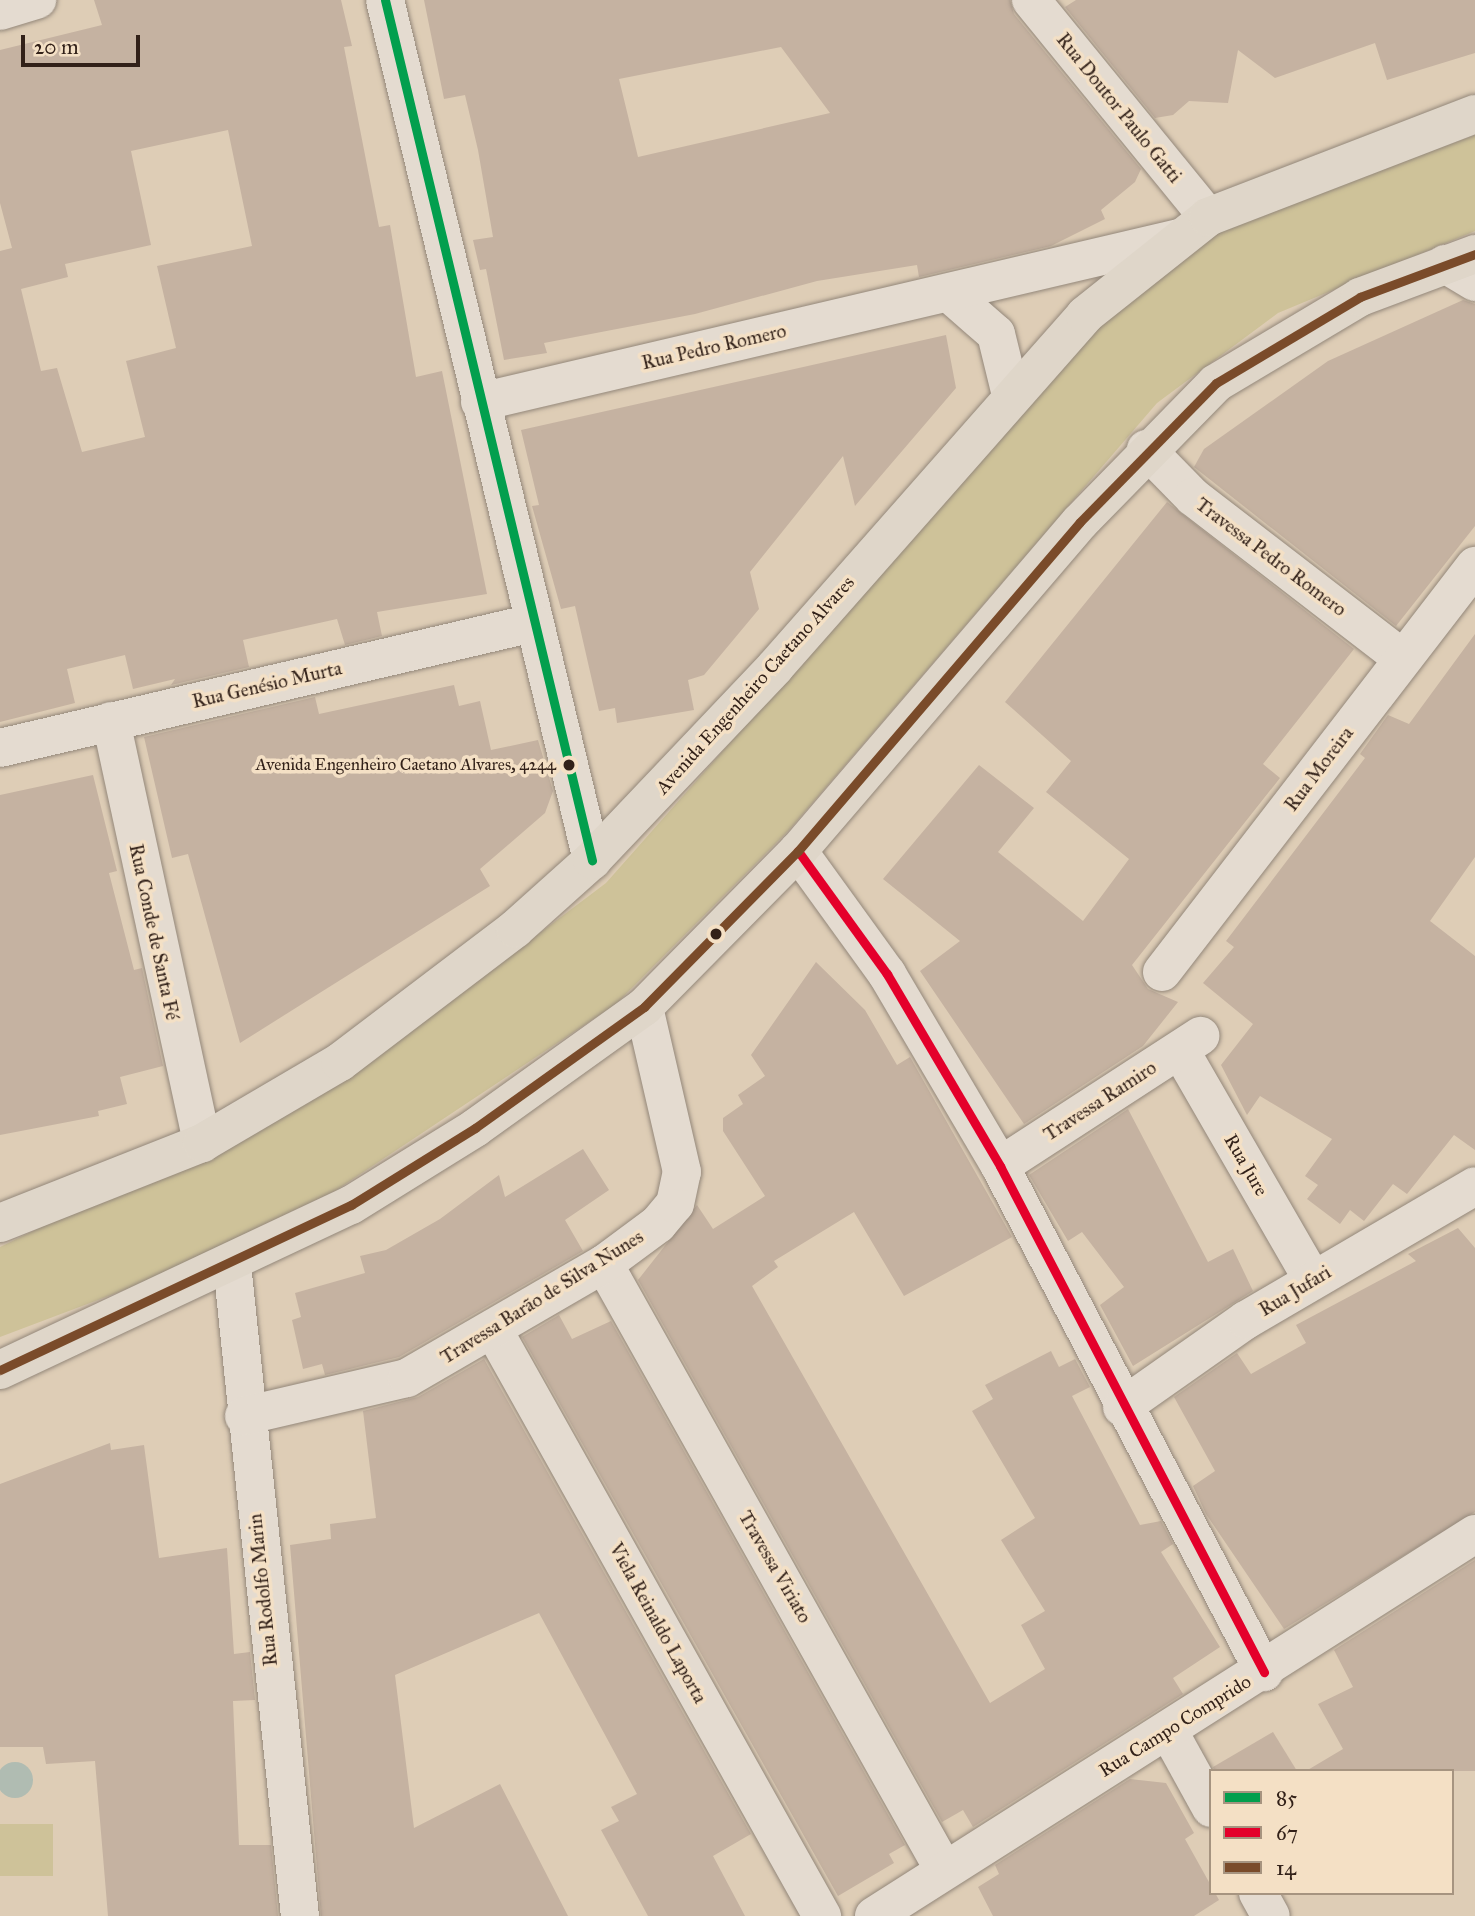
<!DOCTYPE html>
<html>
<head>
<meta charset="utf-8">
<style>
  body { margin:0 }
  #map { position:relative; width:1475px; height:1916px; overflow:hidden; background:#decdb6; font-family:"IM FELL Great Primer",serif }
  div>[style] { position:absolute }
  .green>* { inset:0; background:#cec299 }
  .water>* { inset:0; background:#b0bcb2 }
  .round { border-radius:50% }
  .building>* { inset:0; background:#c5b2a1 }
  .roads { filter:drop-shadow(0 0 2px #93877a) drop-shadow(0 0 2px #93877a) }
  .street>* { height:38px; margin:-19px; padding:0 19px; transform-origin:19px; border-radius:19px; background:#e4dbd0 }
  .primary>* { height:38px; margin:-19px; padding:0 19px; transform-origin:19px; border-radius:19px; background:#dfd6c9 }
  .bus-1>* { height:9px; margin:-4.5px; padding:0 4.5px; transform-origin:4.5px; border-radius:4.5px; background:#029f4e }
  .bus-2>* { height:9px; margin:-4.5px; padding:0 4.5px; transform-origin:4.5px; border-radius:4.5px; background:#e4002b }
  .bus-3>* { height:9px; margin:-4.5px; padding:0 4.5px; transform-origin:4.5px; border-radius:4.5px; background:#7a4b2a }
  .dots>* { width:19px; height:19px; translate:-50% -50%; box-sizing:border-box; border:4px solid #f4e0c5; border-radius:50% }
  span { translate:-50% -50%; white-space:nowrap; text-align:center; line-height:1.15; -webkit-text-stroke:7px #f4e0c5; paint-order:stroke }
  .bus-label { font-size:17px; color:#322119 }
  .right { translate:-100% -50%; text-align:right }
  .street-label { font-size:19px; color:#322119 }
  .legend { position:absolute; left:1209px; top:1769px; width:245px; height:126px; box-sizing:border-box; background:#f4e0c5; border:2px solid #a69480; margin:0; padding:9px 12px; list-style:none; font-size:21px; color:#322119 }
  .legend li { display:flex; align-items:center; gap:14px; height:35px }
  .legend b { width:35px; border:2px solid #a69480 }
  .scale { position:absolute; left:21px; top:35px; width:119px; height:32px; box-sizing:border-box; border:4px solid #322119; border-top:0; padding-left:9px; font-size:21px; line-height:24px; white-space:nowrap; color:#322119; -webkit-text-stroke:5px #f4e0c5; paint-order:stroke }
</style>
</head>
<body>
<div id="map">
  <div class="green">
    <i style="clip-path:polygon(1475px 135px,1475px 231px,1278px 313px,1157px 403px,790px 829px,616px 1004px,335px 1191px,135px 1286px,0 1337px,0 1247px,344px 1081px,606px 883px,1096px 329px,1224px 228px)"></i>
    <i style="clip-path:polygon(0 1824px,53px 1824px,53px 1876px,0 1876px)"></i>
  </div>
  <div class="water">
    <i class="round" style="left:-3px;top:1762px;width:36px;height:36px"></i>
  </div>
  <div class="building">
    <i style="clip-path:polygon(evenodd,94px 0,341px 0,352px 46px,344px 47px,379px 227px,390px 225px,416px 377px,442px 371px,487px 594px,377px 612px,382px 636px,345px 645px,337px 619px,243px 640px,249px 667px,171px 685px,175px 679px,133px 689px,125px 655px,67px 669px,75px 703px,0 722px,0 251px,12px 248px,0 203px,0 50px,102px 25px,94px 0,228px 130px,252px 246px,157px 266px,176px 348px,126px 361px,145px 437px,82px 452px,57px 368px,41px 371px,21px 289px,68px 277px,65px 264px,151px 245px,131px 151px,228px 130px)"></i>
    <i style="clip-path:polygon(evenodd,424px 0,1010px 0,1014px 14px,1141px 169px,1135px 182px,1101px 210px,1105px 219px,1051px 246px,919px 277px,917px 265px,817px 281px,695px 314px,544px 343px,547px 353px,504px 360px,486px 269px,480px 270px,473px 240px,493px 237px,478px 150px,465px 95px,444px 99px,424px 0,781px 47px,830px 113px,638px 157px,619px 79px,781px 47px)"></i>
    <i style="clip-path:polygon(1076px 0,1475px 0,1475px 53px,1387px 80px,1375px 43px,1275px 78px,1238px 50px,1228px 103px,1189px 101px,1173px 115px,1155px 118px,1065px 7px)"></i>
    <i style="clip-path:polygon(1463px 300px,1475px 304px,1475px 526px,1396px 626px,1194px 467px,1204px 449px,1328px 361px)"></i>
    <i style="clip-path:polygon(946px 335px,956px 388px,855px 506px,843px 456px,750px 572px,759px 609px,704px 675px,688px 680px,694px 710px,617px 723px,615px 708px,599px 711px,575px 606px,561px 609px,532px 506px,539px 505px,521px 430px)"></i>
    <i style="clip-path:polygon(1167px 502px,1354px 649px,1263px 764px,1280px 778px,1132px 965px,1148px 989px,1178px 1002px,1143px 1046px,1024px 1124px,920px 971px,960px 941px,883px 879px,979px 765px,1034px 808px,998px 852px,1083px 921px,1129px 859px,1046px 792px,1071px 761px,1005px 702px)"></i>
    <i style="clip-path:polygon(1475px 634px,1475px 857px,1430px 921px,1475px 956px,1475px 1150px,1454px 1135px,1407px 1194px,1393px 1184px,1364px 1221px,1350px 1210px,1340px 1224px,1307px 1199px,1318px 1185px,1305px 1176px,1332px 1139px,1260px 1096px,1247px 1115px,1221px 1065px,1253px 1024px,1203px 983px,1234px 947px,1226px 941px,1365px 758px,1360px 754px,1388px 715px,1409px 724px)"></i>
    <i style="clip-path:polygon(454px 685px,459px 706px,480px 701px,491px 750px,538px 740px,553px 791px,545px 813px,480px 869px,490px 886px,240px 1043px,188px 854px,172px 858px,144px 737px,315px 697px,319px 714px)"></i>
    <i style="clip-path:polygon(93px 775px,117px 871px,109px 873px,134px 970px,142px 968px,163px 1066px,120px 1077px,127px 1104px,98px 1111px,99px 1116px,0 1135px,0 795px)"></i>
    <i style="clip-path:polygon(816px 962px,865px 1010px,897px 1065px,910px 1057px,1012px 1237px,904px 1296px,854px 1212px,774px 1261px,778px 1267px,752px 1286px,990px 1703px,1045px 1669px,1021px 1625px,1045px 1611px,1001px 1540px,1035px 1518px,972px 1411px,993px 1399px,985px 1385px,1051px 1351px,1059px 1367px,1075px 1359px,1090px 1387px,1072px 1396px,1140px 1525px,1161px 1521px,1173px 1544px,1161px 1552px,1220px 1647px,1173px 1678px,1183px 1694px,973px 1827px,963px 1810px,942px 1822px,638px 1280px,697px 1205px,713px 1229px,765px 1196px,723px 1131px,723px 1118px,743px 1104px,738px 1095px,765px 1076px,751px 1055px)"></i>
    <i style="clip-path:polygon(1128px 1109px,1208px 1262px,1233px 1249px,1253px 1291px,1133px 1366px,1100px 1305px,1124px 1287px,1082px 1232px,1068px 1241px,1029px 1175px)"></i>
    <i style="clip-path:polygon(583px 1149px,609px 1190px,565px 1220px,583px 1251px,399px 1357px,325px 1375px,322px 1364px,303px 1369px,292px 1320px,301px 1317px,295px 1293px,365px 1273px,360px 1256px,386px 1250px,440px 1219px,499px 1175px,505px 1197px)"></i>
    <i style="clip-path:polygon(1458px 1228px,1475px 1248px,1475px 1512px,1284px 1629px,1206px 1514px,1193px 1486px,1215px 1471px,1174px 1397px,1237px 1353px,1251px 1374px,1306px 1343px,1296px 1325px,1416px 1261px,1408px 1254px)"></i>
    <i style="clip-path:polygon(559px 1315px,572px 1339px,611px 1321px,905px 1845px,889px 1854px,894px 1863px,838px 1896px,522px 1337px)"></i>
    <i style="clip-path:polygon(484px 1359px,751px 1834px,713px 1856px,745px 1916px,648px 1916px,601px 1830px,619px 1821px,611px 1807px,637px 1794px,539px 1613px,395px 1675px,414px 1828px,500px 1784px,568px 1916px,321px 1916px,290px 1545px,331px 1539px,330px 1524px,376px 1518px,363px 1411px,418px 1397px)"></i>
    <i style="clip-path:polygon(110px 1443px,111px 1450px,144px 1445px,159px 1558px,227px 1548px,234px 1654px,250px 1652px,255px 1700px,233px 1701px,239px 1845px,271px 1845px,278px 1916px,108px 1916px,95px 1761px,46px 1764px,43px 1747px,0 1747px,0 1484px)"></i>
    <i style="clip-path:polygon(1475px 1560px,1475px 1771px,1306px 1771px,1343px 1749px,1318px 1704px,1353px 1687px,1334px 1650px)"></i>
    <i style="clip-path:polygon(1273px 1732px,1297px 1771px,1215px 1771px,1213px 1767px)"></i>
    <i style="clip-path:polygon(1130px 1779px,1166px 1783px,1194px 1833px,1185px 1839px,1219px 1900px,1194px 1916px,993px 1916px,978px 1887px,999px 1874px,995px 1865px)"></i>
  </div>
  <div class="roads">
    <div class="street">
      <i style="left:385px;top:0;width:885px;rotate:76.47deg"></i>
      <i style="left:1031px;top:0;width:280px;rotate:50.8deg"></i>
      <i style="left:0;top:11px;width:39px;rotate:-17deg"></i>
      <i style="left:1445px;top:264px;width:35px;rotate:31deg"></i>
      <i style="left:949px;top:293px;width:62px;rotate:41.1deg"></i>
      <i style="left:996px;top:334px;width:63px;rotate:76.2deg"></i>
      <i style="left:480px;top:402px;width:718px;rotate:-13.2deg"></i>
      <i style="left:1146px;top:449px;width:67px;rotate:45.6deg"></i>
      <i style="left:1193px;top:497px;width:264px;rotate:37.6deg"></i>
      <i style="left:111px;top:721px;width:432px;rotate:77.8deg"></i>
      <i style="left:0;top:748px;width:547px;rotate:-13.2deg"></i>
      <i style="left:798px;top:851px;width:152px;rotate:54.1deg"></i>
      <i style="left:887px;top:974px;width:223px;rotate:59.5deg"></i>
      <i style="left:1000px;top:1166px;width:571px;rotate:62.45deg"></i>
      <i style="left:1162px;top:972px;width:513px;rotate:-52.37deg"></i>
      <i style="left:1180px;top:1050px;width:264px;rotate:60deg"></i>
      <i style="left:1000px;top:1166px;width:239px;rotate:-33deg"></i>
      <i style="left:232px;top:1264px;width:656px;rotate:84.05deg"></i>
      <i style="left:604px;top:1264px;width:695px;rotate:60.71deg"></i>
      <i style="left:494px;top:1331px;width:671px;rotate:60.72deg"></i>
      <i style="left:1122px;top:1407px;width:151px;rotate:-35.1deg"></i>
      <i style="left:1246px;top:1320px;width:265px;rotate:-30.3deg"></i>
      <i style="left:244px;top:1416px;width:167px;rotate:-13.1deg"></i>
      <i style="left:407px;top:1378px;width:228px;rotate:-30.1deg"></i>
      <i style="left:604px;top:1264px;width:67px;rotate:-36.5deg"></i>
      <i style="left:658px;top:1224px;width:26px;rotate:-50deg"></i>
      <i style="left:675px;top:1204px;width:33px;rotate:-78deg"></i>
      <i style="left:682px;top:1172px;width:169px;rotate:-103deg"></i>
      <i style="left:1168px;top:1730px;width:89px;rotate:61.1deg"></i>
      <i style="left:1258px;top:1893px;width:26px;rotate:61deg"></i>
      <i style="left:874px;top:1916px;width:712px;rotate:-32.44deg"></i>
    </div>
    <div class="primary">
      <i style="left:0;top:1223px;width:217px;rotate:-21.6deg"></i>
      <i style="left:202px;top:1143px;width:160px;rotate:-30.4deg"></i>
      <i style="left:340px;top:1062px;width:220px;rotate:-37.2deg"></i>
      <i style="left:515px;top:929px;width:103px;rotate:-41.9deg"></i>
      <i style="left:592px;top:860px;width:266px;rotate:-46.5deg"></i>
      <i style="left:775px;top:667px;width:469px;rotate:-48.6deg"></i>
      <i style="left:1085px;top:315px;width:157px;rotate:-38.5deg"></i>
      <i style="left:1208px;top:217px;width:286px;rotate:-21.1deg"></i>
      <i style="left:0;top:1370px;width:388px;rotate:-25.2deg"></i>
      <i style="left:351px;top:1205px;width:146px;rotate:-31.8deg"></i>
      <i style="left:475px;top:1128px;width:208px;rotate:-35.6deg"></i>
      <i style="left:644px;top:1007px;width:219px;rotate:-45.4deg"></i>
      <i style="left:798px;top:851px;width:433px;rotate:-49.4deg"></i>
      <i style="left:1080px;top:522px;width:194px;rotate:-45.6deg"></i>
      <i style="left:1216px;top:383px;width:168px;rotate:-30.8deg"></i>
      <i style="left:1360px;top:297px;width:123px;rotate:-20.5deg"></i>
    </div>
  </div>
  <div class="bus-1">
    <i style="left:385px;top:0;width:885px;rotate:76.47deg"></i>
  </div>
  <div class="bus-2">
    <i style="left:798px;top:851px;width:152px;rotate:54.1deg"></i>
    <i style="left:887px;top:974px;width:223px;rotate:59.5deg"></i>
    <i style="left:1000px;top:1166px;width:571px;rotate:62.45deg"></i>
  </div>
  <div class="bus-3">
    <i style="left:0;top:1370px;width:388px;rotate:-25.2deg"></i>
    <i style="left:351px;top:1205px;width:146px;rotate:-31.8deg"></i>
    <i style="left:475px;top:1128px;width:208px;rotate:-35.6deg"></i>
    <i style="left:644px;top:1007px;width:219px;rotate:-45.4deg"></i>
    <i style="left:798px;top:851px;width:433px;rotate:-49.4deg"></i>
    <i style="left:1080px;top:522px;width:194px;rotate:-45.6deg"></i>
    <i style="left:1216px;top:383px;width:168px;rotate:-30.8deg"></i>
    <i style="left:1360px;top:297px;width:123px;rotate:-20.5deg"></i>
  </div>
  <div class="dots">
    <i style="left:569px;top:765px;background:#322119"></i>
    <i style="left:716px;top:934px;background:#322119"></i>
  </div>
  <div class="bus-label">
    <span class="right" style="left:556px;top:765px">Avenida Engenheiro Caetano Alvares, 4244</span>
  </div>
  <div class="street-label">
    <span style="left:1119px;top:108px;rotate:51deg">Rua Doutor Paulo Gatti</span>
    <span style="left:714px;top:347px;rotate:-13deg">Rua Pedro Romero</span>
    <span style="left:1271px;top:557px;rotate:37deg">Travessa Pedro Romero</span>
    <span style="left:267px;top:685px;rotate:-13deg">Rua Genésio Murta</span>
    <span style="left:755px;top:685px;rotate:-48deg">Avenida Engenheiro Caetano Alvares</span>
    <span style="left:1319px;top:769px;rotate:-53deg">Rua Moreira</span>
    <span style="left:154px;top:932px;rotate:78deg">Rua Conde de Santa Fé</span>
    <span style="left:1100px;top:1101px;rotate:-33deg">Travessa Ramiro</span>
    <span style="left:1246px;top:1165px;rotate:60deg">Rua Jure</span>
    <span style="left:1295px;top:1291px;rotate:-31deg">Rua Jufari</span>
    <span style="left:542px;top:1297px;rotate:-32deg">Travessa Barão de Silva Nunes</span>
    <span style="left:775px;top:1567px;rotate:60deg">Travessa Viriato</span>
    <span style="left:263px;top:1590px;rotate:-96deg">Rua Rodolfo Marin</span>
    <span style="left:658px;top:1623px;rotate:61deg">Viela Reinaldo Laporta</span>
    <span style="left:1175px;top:1726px;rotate:-32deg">Rua Campo Comprido</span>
  </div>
  <ul class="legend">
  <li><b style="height:9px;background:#029f4e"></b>85</li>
  <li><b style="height:9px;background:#e4002b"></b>67</li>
  <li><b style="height:9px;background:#7a4b2a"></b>14</li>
  </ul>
  <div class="scale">20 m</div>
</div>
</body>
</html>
